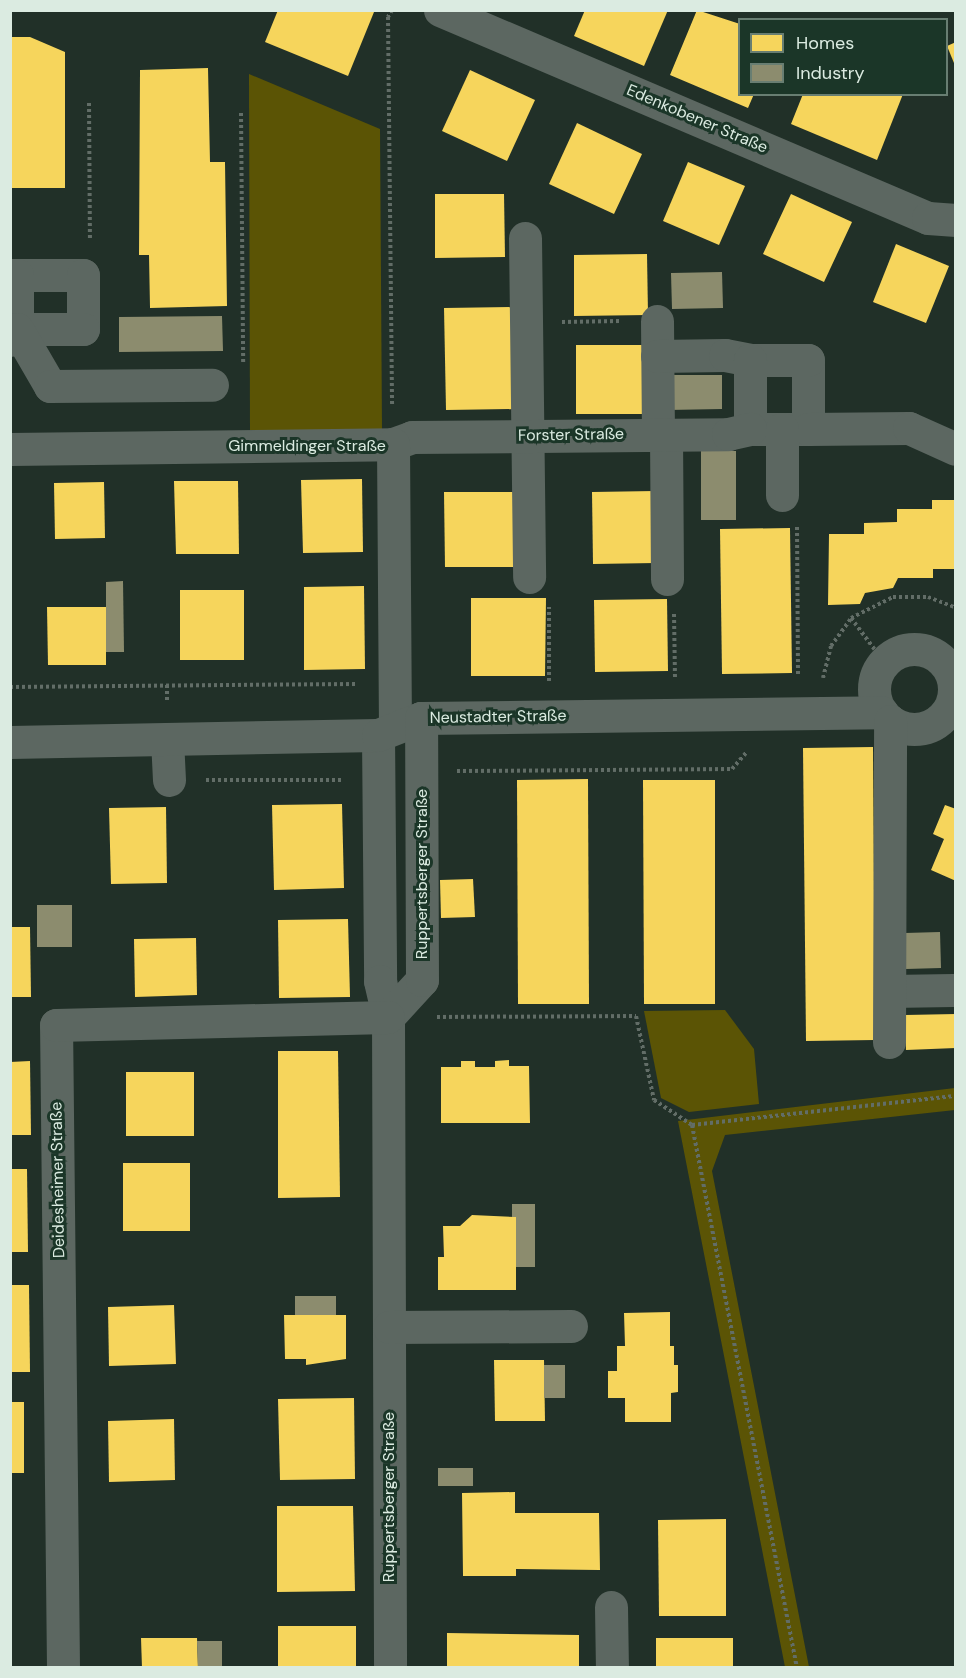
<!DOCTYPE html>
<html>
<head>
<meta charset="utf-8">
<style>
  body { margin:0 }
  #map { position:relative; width:966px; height:1678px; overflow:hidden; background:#213028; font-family:"DM Sans",sans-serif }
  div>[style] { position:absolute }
  .green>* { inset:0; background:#5b5405 }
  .homes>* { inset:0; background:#f6d55c }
  .industry>* { inset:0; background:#8c8c6e }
  .path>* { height:4px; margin-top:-2px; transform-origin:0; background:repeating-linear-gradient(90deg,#626d67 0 3px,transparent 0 6px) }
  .minor>* { height:33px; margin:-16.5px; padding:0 16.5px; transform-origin:16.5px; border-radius:16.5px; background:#5c6761 }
  .minor>.ring { margin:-16.5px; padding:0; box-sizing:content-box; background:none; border:33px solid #5c6761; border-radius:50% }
  span { translate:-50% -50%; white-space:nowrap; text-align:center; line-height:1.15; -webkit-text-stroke:6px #1b3628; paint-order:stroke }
  .street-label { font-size:16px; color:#dbebe1 }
  .frame { position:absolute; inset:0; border:12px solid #dbebe1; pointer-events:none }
  .legend { position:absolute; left:738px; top:18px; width:210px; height:78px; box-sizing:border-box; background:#1b3628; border:2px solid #687e72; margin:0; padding:8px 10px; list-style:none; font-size:18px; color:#dbebe1 }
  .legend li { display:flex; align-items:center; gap:12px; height:30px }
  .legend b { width:30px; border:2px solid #687e72 }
</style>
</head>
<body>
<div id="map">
  <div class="green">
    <i style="clip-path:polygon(249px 74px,380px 129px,382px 431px,250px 430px)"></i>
    <i style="clip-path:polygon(725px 1010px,754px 1049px,759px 1104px,689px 1112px,661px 1098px,644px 1011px)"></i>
    <i style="clip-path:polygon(955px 1088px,955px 1110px,725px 1135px,712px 1171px,809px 1667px,785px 1667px,678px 1121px)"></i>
  </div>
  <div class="homes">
    <i style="clip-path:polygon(278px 10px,370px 10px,374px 12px,348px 76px,265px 42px)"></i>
    <i style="clip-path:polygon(585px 10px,668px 10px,644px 66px,574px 36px)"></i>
    <i style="clip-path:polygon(697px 10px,740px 24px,740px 94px,754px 94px,748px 108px,670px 75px)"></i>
    <i style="clip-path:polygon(12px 37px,30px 37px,65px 52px,65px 188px,10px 188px)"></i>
    <i style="clip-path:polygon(956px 42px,956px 63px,954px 63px,947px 46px)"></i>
    <i style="clip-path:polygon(208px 68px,210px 162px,225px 162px,227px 306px,150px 308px,149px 255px,139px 255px,140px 70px)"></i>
    <i style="clip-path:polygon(470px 70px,535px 100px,507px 161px,442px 131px)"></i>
    <i style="clip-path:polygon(803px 94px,903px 94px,877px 160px,791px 124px)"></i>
    <i style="clip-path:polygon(577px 123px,642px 154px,614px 214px,549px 184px)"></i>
    <i style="clip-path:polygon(688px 162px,745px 186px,719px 245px,663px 221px)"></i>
    <i style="clip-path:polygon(435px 194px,504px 194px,505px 257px,435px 258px)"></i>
    <i style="clip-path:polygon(791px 194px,852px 222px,824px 282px,763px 254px)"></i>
    <i style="clip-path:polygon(896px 244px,949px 266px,926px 323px,873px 302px)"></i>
    <i style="clip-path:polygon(647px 254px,648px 315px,574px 316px,574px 255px)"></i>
    <i style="clip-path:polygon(518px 307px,519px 409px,446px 410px,444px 308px)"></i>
    <i style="clip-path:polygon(576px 345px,645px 345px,646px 414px,576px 414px)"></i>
    <i style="clip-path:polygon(362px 479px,363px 552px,303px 553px,301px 480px)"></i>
    <i style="clip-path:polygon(174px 481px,238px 481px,239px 554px,176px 554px)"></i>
    <i style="clip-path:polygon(104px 482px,105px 538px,55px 539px,54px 483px)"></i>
    <i style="clip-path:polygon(655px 491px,656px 563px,593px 564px,592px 492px)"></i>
    <i style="clip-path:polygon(444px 492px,515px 492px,516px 567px,445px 567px)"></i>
    <i style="clip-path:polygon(932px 500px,956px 500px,956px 569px,933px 569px,933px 578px,898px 578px,893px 588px,865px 593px,860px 604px,828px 605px,829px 534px,864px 534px,864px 523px,897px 522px,897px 509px,932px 509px)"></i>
    <i style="clip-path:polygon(790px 528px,792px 673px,722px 674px,720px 529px)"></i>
    <i style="clip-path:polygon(364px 586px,365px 669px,304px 670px,304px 587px)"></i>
    <i style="clip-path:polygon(180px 590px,244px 590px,244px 660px,180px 660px)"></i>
    <i style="clip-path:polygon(471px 598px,546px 598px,545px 676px,471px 676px)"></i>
    <i style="clip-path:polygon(667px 599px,668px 671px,595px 672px,594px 600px)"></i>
    <i style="clip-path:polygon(47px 607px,106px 607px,106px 665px,48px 665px)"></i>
    <i style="clip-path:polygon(873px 747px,875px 1040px,806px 1041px,803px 748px)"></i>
    <i style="clip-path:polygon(588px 779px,589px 1004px,518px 1004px,517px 780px)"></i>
    <i style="clip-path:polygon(643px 780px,715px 780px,715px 1004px,644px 1004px)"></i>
    <i style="clip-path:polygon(342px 804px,344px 888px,274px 890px,272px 805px)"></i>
    <i style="clip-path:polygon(945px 805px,956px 809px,956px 881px,931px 870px,944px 839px,933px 834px)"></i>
    <i style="clip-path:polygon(166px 807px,167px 883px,111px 884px,109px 808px)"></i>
    <i style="clip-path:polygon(473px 879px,475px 917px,441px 918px,440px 880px)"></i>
    <i style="clip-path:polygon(348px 919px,350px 997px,279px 998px,278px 920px)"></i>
    <i style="clip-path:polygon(10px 927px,30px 927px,31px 997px,10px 997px)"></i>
    <i style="clip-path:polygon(196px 938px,197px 995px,135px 997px,134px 939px)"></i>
    <i style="clip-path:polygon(956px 1014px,956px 1048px,906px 1050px,905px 1015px)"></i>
    <i style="clip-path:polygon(278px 1051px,338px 1051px,340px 1197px,278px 1198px)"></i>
    <i style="clip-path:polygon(509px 1060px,509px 1066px,529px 1066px,530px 1123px,441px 1123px,441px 1067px,461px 1067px,461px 1061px,475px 1061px,475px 1067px,495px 1067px,495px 1061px)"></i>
    <i style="clip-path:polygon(30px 1061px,31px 1135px,10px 1135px,10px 1062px)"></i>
    <i style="clip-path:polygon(126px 1072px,194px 1072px,194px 1136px,126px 1136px)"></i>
    <i style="clip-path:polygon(123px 1163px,190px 1163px,190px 1231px,123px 1231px)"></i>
    <i style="clip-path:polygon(10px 1169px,27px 1169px,28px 1252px,10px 1252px)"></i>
    <i style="clip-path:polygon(472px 1215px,516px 1217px,516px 1290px,438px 1290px,438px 1257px,444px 1257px,443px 1226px,460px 1226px)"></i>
    <i style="clip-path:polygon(10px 1285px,29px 1285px,30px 1372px,10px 1372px)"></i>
    <i style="clip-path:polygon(174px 1305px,176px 1364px,109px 1366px,108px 1307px)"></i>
    <i style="clip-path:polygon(670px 1312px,670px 1346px,674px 1346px,674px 1365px,678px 1365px,678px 1392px,671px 1393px,671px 1422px,625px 1422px,625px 1398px,608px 1398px,608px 1371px,617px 1371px,617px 1346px,625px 1346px,624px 1313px)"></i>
    <i style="clip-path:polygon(284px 1315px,346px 1315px,346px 1359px,306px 1365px,306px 1359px,285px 1359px)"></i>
    <i style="clip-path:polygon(494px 1360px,544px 1360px,545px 1421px,495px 1421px)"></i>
    <i style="clip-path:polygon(354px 1398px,355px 1479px,280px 1480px,278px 1399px)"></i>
    <i style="clip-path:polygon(10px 1402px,24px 1402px,24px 1473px,10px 1473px)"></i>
    <i style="clip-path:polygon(174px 1419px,175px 1480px,109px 1482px,108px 1421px)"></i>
    <i style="clip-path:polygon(515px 1492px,515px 1513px,599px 1513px,600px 1570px,516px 1569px,516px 1576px,463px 1576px,462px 1493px)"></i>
    <i style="clip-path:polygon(277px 1506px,353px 1506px,355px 1591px,277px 1592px)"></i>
    <i style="clip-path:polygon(726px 1519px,726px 1616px,659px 1616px,658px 1520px)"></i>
    <i style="clip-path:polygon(278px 1626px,356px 1626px,356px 1668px,278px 1668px)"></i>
    <i style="clip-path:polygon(447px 1633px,579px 1635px,579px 1668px,447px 1668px)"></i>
    <i style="clip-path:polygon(141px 1638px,197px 1638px,198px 1668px,142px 1668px)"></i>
    <i style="clip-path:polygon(656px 1638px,733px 1638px,733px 1668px,656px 1668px)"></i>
  </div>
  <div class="industry">
    <i style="clip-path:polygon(722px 272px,723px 308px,672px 309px,671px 273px)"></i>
    <i style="clip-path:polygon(222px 316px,223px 351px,119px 352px,119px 317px)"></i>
    <i style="clip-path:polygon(668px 375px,722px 375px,722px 409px,668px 410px)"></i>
    <i style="clip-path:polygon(701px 451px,736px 451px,736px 520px,701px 520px)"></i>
    <i style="clip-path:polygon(123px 581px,124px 652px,106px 652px,106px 582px)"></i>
    <i style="clip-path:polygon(37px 905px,72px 905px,72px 947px,37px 947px)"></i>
    <i style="clip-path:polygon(940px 932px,941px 968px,906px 969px,905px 933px)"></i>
    <i style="clip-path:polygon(512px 1204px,535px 1204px,535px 1267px,516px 1267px,516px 1217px,512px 1217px)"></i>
    <i style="clip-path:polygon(295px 1296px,336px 1296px,336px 1315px,295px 1315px)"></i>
    <i style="clip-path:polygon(544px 1365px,565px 1365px,565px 1398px,544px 1398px)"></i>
    <i style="clip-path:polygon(438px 1468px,473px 1468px,473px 1486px,438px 1486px)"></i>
    <i style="clip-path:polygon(197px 1641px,222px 1641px,222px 1668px,198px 1668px)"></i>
  </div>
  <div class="path">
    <i style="left:392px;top:10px;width:8px;rotate:120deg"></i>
    <i style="left:388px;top:17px;width:388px;rotate:89.4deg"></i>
    <i style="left:89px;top:103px;width:136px;rotate:89.6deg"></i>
    <i style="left:241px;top:113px;width:251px;rotate:89.5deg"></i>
    <i style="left:562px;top:322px;width:58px;rotate:-1deg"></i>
    <i style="left:797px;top:527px;width:149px;rotate:89.6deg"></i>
    <i style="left:674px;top:614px;width:65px;rotate:89.1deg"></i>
    <i style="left:851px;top:618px;width:55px;rotate:53.1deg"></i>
    <i style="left:823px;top:678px;width:33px;rotate:-76deg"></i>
    <i style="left:831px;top:646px;width:34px;rotate:-54deg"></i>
    <i style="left:851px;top:618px;width:47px;rotate:-26.6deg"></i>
    <i style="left:893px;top:597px;width:35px"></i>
    <i style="left:928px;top:597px;width:30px;rotate:21deg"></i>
    <i style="left:549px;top:681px;width:74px;rotate:-90deg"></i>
    <i style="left:167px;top:685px;width:17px;rotate:90deg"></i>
    <i style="left:10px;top:687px;width:348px;rotate:-0.5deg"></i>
    <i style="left:457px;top:771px;width:275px;rotate:-0.4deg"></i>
    <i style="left:732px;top:769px;width:23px;rotate:-49deg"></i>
    <i style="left:206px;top:780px;width:136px"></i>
    <i style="left:437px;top:1017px;width:199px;rotate:-0.3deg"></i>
    <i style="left:636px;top:1016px;width:86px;rotate:77.9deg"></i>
    <i style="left:654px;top:1100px;width:45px;rotate:33.3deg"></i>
    <i style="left:692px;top:1125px;width:553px;rotate:79.06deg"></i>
    <i style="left:692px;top:1125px;width:266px;rotate:-6.3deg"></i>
  </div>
  <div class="minor">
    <i style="left:440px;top:10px;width:530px;rotate:23.09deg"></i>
    <i style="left:928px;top:218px;width:28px;rotate:4deg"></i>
    <i style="left:525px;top:238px;width:339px;rotate:89.3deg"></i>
    <i style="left:10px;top:275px;width:73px"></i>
    <i style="left:83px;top:275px;width:54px;rotate:90deg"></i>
    <i style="left:83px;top:329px;width:66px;rotate:180deg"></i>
    <i style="left:17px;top:329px;width:54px;rotate:-90deg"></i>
    <i style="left:657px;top:321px;width:113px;rotate:89.5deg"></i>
    <i style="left:10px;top:340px;width:13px;rotate:-58deg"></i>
    <i style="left:17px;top:329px;width:66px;rotate:59.9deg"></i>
    <i style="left:50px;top:386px;width:162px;rotate:-0.4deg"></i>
    <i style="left:657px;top:356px;width:68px;rotate:-0.8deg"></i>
    <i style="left:725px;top:355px;width:25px;rotate:11deg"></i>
    <i style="left:808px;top:429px;width:69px;rotate:-90deg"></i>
    <i style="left:808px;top:360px;width:58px;rotate:180deg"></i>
    <i style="left:750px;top:360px;width:69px;rotate:90deg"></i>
    <i style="left:750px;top:429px;width:58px"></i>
    <i style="left:808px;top:429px;width:101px;rotate:-0.6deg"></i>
    <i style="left:909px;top:428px;width:51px;rotate:24.1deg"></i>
    <i style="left:666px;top:434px;width:145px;rotate:89.6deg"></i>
    <i style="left:393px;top:444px;width:20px;rotate:-20deg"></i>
    <i style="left:412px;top:437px;width:316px;rotate:-0.5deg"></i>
    <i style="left:728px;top:434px;width:23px;rotate:-13deg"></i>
    <i style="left:10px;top:449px;width:383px;rotate:-0.7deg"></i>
    <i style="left:393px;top:444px;width:283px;rotate:89.6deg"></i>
    <i style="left:782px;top:495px;width:66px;rotate:-90deg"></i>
    <i class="ring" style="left:874px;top:649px;width:47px;height:47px"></i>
    <i style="left:378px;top:735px;width:246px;rotate:89.5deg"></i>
    <i style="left:380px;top:981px;width:37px;rotate:77deg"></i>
    <i style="left:388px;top:1017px;width:651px;rotate:89.82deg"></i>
    <i style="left:167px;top:739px;width:41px;rotate:87.2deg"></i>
    <i style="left:10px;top:742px;width:368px;rotate:-1.1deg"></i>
    <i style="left:378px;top:735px;width:46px;rotate:-21.6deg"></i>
    <i style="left:421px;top:718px;width:461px;rotate:-0.7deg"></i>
    <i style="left:890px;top:991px;width:63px;rotate:-0.9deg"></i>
    <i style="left:388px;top:1017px;width:50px;rotate:-47.4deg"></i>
    <i style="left:422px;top:980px;width:262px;rotate:-90.2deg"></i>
    <i style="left:889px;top:1042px;width:321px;rotate:-89.8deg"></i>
    <i style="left:389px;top:1327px;width:182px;rotate:-0.3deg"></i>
    <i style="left:611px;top:1607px;width:61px;rotate:89.1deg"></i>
    <i style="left:63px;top:1668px;width:643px;rotate:-90.62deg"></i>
    <i style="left:56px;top:1025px;width:332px;rotate:-1.4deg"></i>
  </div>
  <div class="street-label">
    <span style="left:697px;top:119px;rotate:23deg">Edenkobener Straße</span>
    <span style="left:571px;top:435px;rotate:-1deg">Forster Straße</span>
    <span style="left:307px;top:446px">Gimmeldinger Straße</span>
    <span style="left:498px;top:717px;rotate:-1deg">Neustadter Straße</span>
    <span style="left:422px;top:874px;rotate:-90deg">Ruppertsberger Straße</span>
    <span style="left:58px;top:1180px;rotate:-91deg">Deidesheimer Straße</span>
    <span style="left:389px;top:1497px;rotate:-90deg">Ruppertsberger Straße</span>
  </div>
  <div class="frame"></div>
  <ul class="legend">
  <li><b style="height:16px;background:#f6d55c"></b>Homes</li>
  <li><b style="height:16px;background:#8c8c6e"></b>Industry</li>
  </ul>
</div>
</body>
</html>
